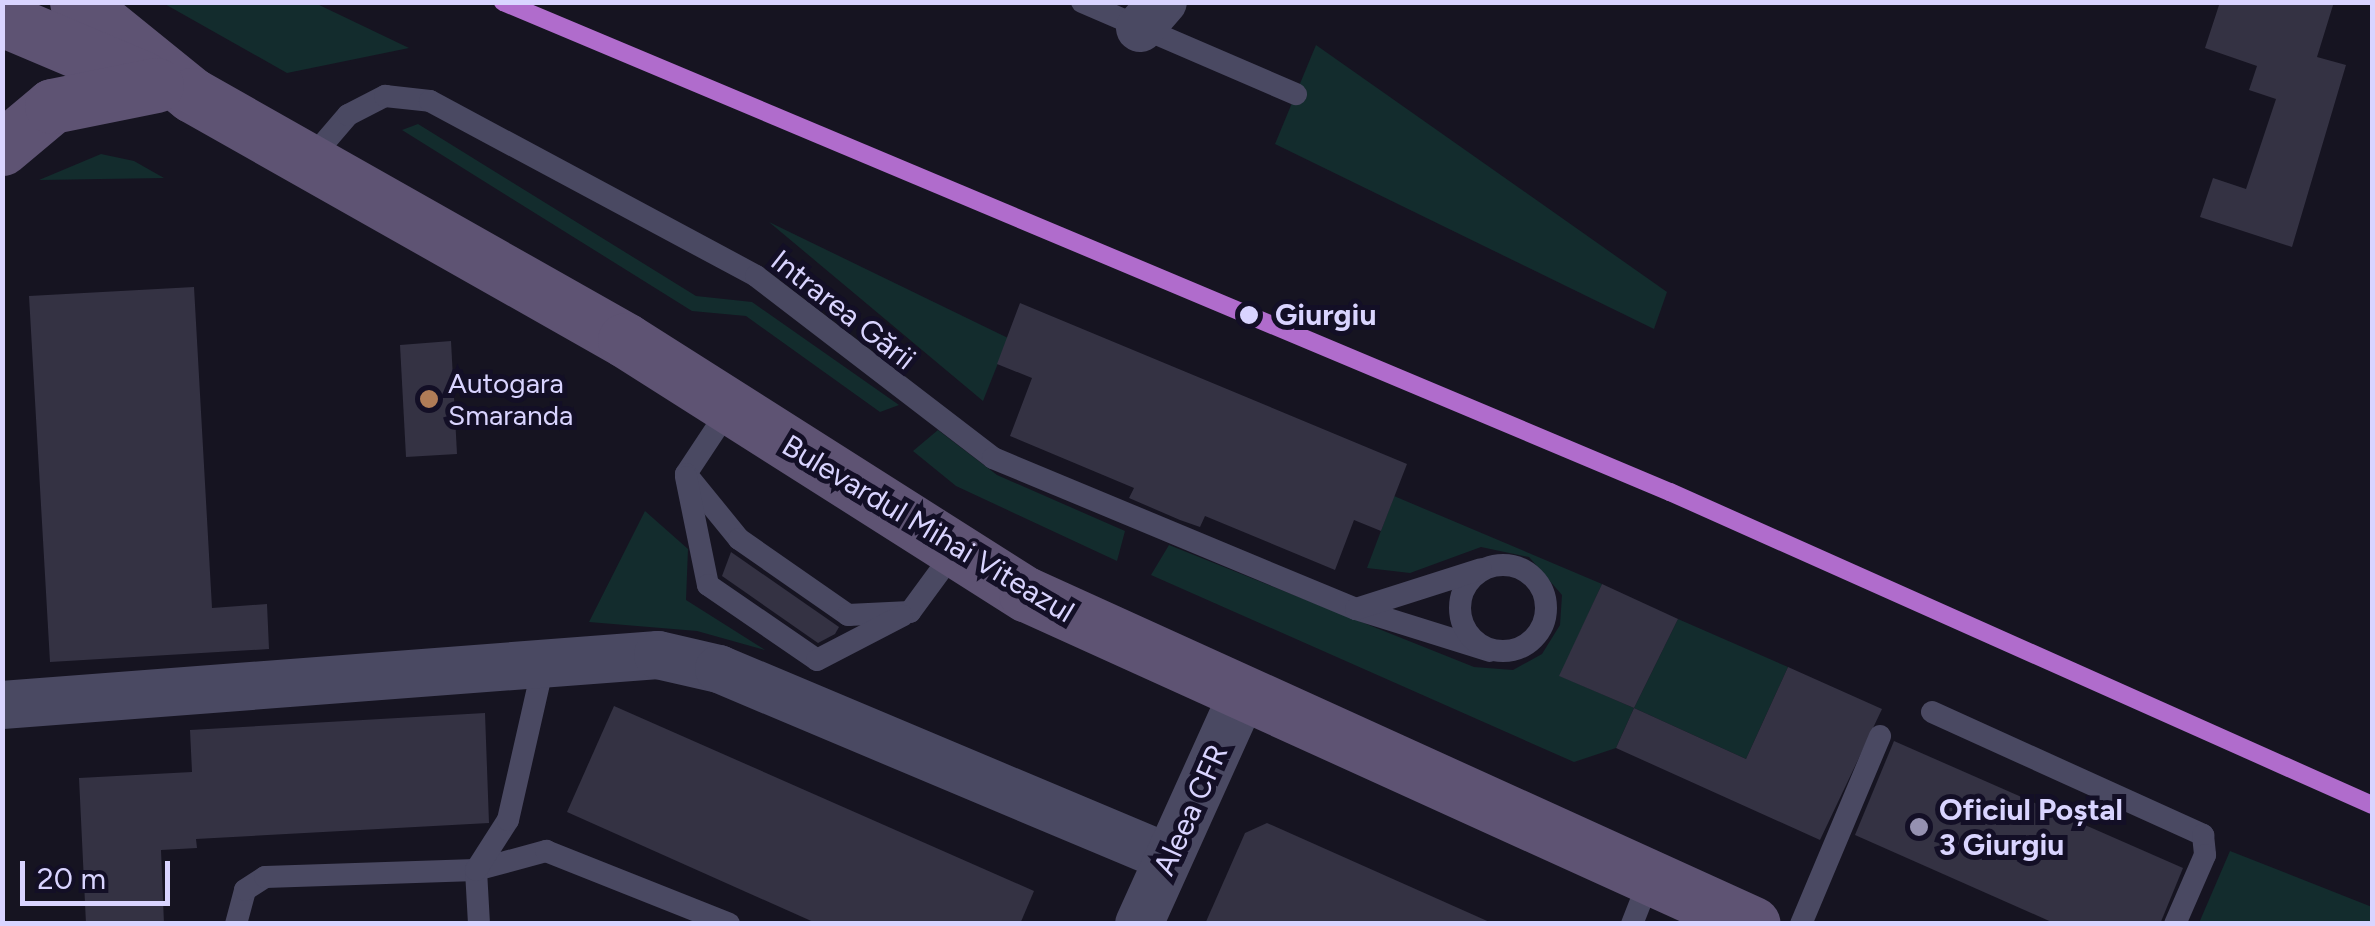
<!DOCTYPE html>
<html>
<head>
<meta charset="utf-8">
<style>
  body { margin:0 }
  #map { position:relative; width:2375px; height:926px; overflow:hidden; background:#161421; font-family:Figtree,sans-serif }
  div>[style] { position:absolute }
  .green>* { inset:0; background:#132c2d }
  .building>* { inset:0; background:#343243 }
  .lane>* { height:22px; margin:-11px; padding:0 11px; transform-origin:11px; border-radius:11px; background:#4a4962 }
  .lane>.ring { margin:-11px; padding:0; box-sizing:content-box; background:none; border:22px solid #4a4962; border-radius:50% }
  .street>* { height:48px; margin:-24px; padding:0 24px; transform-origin:24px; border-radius:24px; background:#4a4962 }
  .primary>* { height:55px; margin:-27.5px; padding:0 27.5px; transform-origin:27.5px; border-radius:27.5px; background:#5e5373 }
  .rail-1>* { height:18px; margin:-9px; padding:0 9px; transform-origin:9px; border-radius:9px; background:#b06ccc }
  .dots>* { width:28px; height:28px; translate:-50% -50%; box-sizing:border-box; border:5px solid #130f26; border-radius:50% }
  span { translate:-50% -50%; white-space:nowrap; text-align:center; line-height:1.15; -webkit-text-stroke:10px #130f26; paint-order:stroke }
  .bus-label { font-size:28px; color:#d9d4ff }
  .left { translate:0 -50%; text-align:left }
  .street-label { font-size:30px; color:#d9d4ff }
  .stop-label { font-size:30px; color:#d9d4ff; font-weight:700 }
  .poi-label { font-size:30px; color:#d9d4ff; font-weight:700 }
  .frame { position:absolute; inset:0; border:5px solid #d9d4ff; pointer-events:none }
  .scale { position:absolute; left:20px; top:861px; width:150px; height:45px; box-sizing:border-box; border:5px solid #d9d4ff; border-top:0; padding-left:12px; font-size:30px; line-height:35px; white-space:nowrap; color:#d9d4ff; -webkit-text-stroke:8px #130f26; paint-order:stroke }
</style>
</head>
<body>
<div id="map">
  <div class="green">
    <i style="clip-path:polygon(163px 3px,315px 3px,409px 48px,287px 73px)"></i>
    <i style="clip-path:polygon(1316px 45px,1667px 292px,1654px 329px,1275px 144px)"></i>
    <i style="clip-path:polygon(418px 124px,696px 296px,752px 302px,899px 405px,880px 412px,746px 316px,692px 311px,402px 130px)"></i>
    <i style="clip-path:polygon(101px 154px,134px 161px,164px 178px,39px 180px)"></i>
    <i style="clip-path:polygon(769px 222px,1008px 338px,983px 401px)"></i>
    <i style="clip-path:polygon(938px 430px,997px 475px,1125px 531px,1117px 561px,956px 486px,913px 451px)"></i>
    <i style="clip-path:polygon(1394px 496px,1602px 584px,1560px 676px,1634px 708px,1678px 619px,1788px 667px,1746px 759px,1634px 708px,1616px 748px,1574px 762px,1151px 575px,1169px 545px,1474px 667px,1513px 670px,1542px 654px,1560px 625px,1562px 595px,1529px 557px,1481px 547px,1410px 573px,1367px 568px)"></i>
    <i style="clip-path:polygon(645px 511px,688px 549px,686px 600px,765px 650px,697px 631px,589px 622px)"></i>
    <i style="clip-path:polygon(2230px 851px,2372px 907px,2372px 923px,2199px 923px)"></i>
  </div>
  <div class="building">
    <i style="clip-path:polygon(2220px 2px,2334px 2px,2317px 57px,2346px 65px,2292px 247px,2200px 217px,2213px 178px,2246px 189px,2276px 99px,2249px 90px,2257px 66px,2205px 48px)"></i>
    <i style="clip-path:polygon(194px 287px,212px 608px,267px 604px,269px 649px,50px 662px,29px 296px)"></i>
    <i style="clip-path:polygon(1020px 303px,1407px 464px,1381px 531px,1354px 520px,1335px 570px,1205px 516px,1200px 527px,1180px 520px,1129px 498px,1134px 488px,1010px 436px,1032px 378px,997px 364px)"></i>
    <i style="clip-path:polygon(451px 341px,457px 454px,406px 457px,400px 345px)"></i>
    <i style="clip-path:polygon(731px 552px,839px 627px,835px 634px,818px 643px,722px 576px)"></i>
    <i style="clip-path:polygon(1602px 584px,1678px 619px,1634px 708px,1559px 676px)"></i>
    <i style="clip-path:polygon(1788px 667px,1882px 709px,1820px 840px,1616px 748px,1634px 708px,1746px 759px)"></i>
    <i style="clip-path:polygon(614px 706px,1034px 891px,1020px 924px,818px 924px,567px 812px)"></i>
    <i style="clip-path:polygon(485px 713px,489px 823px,196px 839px,197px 848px,161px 850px,164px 924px,86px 924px,79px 778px,192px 772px,190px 730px)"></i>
    <i style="clip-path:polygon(1894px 741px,2183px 868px,2160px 924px,2056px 924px,1855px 835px)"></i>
    <i style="clip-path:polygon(1267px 823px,1494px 924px,1205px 924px,1245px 833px)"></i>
  </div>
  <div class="lane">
    <i style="left:1082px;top:2px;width:233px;rotate:23.3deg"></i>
    <i style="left:312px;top:157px;width:55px;rotate:-49.4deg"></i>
    <i style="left:348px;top:115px;width:42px;rotate:-27.2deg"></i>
    <i style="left:385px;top:96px;width:45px;rotate:6.3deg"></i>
    <i style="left:430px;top:101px;width:370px;rotate:28.2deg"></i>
    <i style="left:756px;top:276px;width:299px;rotate:37.5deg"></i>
    <i style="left:993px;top:458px;width:393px;rotate:22.6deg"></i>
    <i style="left:1356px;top:609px;width:140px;rotate:17.4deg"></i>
    <i style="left:729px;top:409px;width:78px;rotate:123.5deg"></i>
    <i style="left:686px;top:474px;width:84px;rotate:50.8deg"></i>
    <i style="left:739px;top:539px;width:133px;rotate:34.9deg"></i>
    <i style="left:848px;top:615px;width:62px;rotate:-2.8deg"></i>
    <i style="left:910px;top:612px;width:74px;rotate:-53.7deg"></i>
    <i style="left:686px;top:477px;width:110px;rotate:78.5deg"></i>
    <i style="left:708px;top:585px;width:132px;rotate:34.5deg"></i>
    <i style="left:817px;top:660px;width:96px;rotate:-27.4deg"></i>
    <i class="ring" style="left:1460px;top:565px;width:64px;height:64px"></i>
    <i style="left:1356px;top:609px;width:131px;rotate:-17.7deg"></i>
    <i style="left:1932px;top:712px;width:298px;rotate:24.4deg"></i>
    <i style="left:2203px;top:835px;width:20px;rotate:84deg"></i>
    <i style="left:2205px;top:855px;width:75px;rotate:113.5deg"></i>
    <i style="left:236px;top:924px;width:35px;rotate:-75deg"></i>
    <i style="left:245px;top:890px;width:24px;rotate:-33deg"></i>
    <i style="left:265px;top:877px;width:211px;rotate:-1.9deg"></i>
    <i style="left:476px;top:870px;width:73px;rotate:-15.2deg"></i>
    <i style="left:546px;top:851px;width:197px;rotate:21.7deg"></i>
    <i style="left:479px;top:924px;width:54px;rotate:-93.2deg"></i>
    <i style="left:476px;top:870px;width:59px;rotate:-57.4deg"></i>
    <i style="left:508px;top:820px;width:162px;rotate:-77.2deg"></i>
    <i style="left:1632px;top:924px;width:49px;rotate:-68.6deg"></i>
    <i style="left:1801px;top:924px;width:204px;rotate:-67.2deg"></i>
  </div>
  <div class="street">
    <i style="left:1140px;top:28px;width:35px;rotate:-49deg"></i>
    <i style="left:2px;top:705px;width:658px;rotate:-4.36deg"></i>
    <i style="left:658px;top:655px;width:63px;rotate:12.9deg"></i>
    <i style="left:719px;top:669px;width:487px;rotate:22.8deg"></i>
    <i style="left:1139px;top:924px;width:250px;rotate:-65.7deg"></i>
  </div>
  <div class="primary">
    <i style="left:77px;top:2px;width:148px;rotate:39deg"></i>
    <i style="left:192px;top:95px;width:498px;rotate:29.5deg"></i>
    <i style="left:625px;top:340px;width:475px;rotate:32.4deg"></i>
    <i style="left:1026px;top:594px;width:798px;rotate:24.41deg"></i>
    <i style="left:2px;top:19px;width:152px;rotate:22.9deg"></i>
    <i style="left:2px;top:148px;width:65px;rotate:-40deg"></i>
    <i style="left:52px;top:106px;width:106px;rotate:-11.4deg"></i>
  </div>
  <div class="rail-1">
    <i style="left:503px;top:2px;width:1266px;rotate:22.78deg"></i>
    <i style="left:1670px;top:492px;width:769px;rotate:24.03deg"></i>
  </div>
  <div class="dots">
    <i style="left:1249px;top:315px;background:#d9d4ff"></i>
    <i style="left:429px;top:399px;background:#b07c57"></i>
    <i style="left:1919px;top:827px;background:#9591b1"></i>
  </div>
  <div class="bus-label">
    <span class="left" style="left:448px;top:399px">Autogara<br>Smaranda</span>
  </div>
  <div class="street-label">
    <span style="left:843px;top:310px;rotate:38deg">Intrarea Gării</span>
    <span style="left:928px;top:529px;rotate:31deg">Bulevardul Mihai Viteazul</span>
    <span style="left:1191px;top:810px;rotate:-66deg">Aleea CFR</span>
  </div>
  <div class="stop-label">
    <span class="left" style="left:1275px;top:315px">Giurgiu</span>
  </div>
  <div class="poi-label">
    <span class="left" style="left:1939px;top:827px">Oficiul Poștal<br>3 Giurgiu</span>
  </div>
  <div class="frame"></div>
  <div class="scale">20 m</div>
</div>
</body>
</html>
